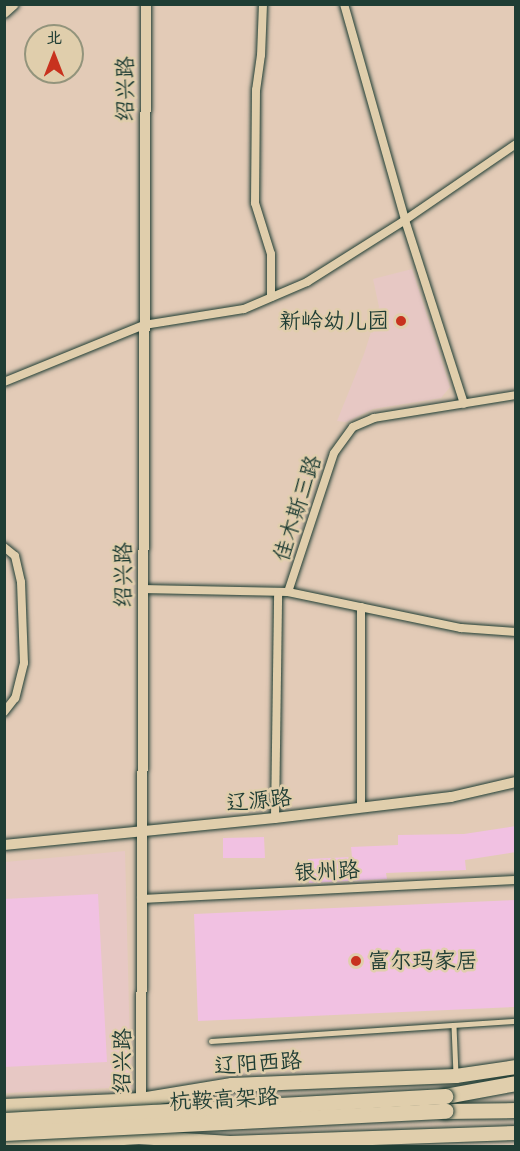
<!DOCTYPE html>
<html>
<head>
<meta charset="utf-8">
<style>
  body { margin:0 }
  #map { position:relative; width:520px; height:1151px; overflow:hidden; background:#e3cbb7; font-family:Sriracha,"LXGW WenKai TC",sans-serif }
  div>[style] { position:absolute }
  .built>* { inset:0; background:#e7c8c4 }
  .building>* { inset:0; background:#f1c1e2 }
  .roads { filter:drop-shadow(0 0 2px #1f3d34) drop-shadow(0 0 2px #1f3d34) }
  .service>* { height:4.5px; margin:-2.25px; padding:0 2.25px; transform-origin:2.25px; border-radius:2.25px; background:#e0ceac }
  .minor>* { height:8px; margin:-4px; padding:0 4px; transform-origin:4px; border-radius:4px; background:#e0ceac }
  .tertiary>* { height:10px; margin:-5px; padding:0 5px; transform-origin:5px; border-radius:5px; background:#e0ceac }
  .primary>* { height:14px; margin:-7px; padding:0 7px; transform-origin:7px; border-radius:7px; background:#e0ceac }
  .trunk>* { height:15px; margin:-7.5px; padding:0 7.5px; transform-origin:7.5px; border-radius:7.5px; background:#e0ceac }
  .bridges { filter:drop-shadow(0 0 2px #1f3d34) drop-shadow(0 0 2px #1f3d34) }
  .trunk-bridge>* { height:15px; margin:-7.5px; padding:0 7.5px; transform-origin:7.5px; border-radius:7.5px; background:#e0ceac }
  .dots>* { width:16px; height:16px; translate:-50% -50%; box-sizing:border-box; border:3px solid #e0ceac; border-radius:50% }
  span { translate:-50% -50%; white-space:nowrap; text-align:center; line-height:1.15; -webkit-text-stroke:5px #e0ceac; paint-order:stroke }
  .street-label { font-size:22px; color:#1f3d34 }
  .poi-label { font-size:22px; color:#1f3d34 }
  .right { translate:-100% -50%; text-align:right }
  .left { translate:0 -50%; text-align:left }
  .frame { position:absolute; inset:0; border:6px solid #1f3d34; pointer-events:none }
  .north { position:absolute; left:24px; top:24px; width:60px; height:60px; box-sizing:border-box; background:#e0ceac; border:2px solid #93947c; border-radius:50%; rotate:0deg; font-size:16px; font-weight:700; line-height:24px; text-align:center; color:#1f3d34 }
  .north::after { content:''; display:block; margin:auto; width:21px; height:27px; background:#c8321e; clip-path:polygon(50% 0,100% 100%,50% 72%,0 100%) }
</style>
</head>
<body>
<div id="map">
  <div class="built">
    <i style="clip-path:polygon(412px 269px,450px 387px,441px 398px,373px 409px,346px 422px,337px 421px,364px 354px,379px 307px,373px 279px)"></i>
    <i style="clip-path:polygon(125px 851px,131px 1087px,5px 1093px,5px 862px)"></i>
  </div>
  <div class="building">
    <i style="clip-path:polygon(516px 826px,516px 852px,465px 860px,466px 870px,386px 873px,387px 879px,309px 883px,308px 859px,352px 857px,351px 847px,398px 845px,398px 835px,464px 834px)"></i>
    <i style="clip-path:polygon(264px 837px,265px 858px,223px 858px,223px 838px)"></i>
    <i style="clip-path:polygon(98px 894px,107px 1062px,4px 1067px,4px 899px)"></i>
    <i style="clip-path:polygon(516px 900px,516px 1007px,198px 1021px,194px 914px)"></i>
  </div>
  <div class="roads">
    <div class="service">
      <i style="left:454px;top:1026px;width:47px;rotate:87.6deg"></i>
      <i style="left:211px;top:1041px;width:306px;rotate:-3.8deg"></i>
    </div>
    <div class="minor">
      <i style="left:263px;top:4px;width:51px;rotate:92.2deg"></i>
      <i style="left:261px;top:55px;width:35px;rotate:98deg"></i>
      <i style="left:256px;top:90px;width:113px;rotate:90.5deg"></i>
      <i style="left:255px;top:203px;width:53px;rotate:72.6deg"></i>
      <i style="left:271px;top:254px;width:43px;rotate:90deg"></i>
      <i style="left:344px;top:4px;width:224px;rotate:74.2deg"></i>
      <i style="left:405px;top:220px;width:193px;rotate:72.2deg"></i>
      <i style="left:4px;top:382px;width:151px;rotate:-22.2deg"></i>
      <i style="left:144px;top:325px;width:101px;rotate:-9.1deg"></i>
      <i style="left:244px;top:309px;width:69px;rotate:-23.2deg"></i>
      <i style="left:307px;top:282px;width:116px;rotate:-32.3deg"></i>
      <i style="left:405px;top:220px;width:135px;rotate:-34.4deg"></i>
      <i style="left:4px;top:547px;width:14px;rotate:39deg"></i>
      <i style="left:15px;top:556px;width:27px;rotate:77deg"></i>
      <i style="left:21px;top:582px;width:81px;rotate:87.9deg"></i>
      <i style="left:24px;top:663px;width:36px;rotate:104deg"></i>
      <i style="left:15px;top:698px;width:18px;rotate:128deg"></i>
      <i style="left:142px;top:589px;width:146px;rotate:1.2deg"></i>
      <i style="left:288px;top:592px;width:177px;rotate:11.8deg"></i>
      <i style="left:461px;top:628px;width:55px;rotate:4.2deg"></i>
      <i style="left:288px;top:592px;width:146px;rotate:-71.7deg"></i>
      <i style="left:334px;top:453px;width:32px;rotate:-54deg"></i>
      <i style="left:353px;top:427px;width:23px;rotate:-23deg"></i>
      <i style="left:374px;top:418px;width:144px;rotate:-9.2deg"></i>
      <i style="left:361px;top:607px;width:201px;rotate:90deg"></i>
      <i style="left:275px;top:818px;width:226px;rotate:-89.2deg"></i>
      <i style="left:141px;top:899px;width:375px;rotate:-2.9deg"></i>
    </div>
    <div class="tertiary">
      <i style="left:4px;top:13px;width:13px;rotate:-42deg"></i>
      <i style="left:4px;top:845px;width:272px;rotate:-5.7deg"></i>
      <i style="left:275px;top:818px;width:177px;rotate:-6.8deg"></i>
      <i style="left:451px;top:797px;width:67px;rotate:-13deg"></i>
      <i style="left:141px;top:1107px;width:1103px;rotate:-89.74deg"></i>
    </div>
    <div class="primary">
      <i style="left:4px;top:1106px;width:137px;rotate:-2.5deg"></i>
      <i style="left:141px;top:1100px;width:92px;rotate:-9.4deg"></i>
      <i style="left:232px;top:1085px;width:224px;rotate:-2.3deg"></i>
      <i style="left:456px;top:1076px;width:61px;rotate:-8.5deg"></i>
      <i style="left:4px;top:1146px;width:135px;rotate:-3.8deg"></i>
      <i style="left:139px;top:1137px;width:91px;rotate:3.8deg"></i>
      <i style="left:230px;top:1143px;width:286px;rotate:-2deg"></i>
    </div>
    <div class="trunk">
      <i style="left:445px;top:1096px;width:72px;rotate:-10.4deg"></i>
      <i style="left:445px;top:1111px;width:71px;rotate:-0.8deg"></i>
    </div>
  </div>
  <div class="bridges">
    <div class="trunk-bridge">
      <i style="left:4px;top:1120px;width:442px;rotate:-3.1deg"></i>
      <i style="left:4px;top:1133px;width:442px;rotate:-2.9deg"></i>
    </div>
  </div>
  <div class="dots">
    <i style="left:401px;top:321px;background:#c8321e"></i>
    <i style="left:356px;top:961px;background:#c8321e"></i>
  </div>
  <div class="street-label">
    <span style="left:125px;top:89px;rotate:-90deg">绍兴路</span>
    <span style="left:297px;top:508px;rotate:-72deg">佳木斯三路</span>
    <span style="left:123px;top:575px;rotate:-90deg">绍兴路</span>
    <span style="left:259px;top:800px;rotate:-6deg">辽源路</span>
    <span style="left:327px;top:871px;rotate:-3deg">银州路</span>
    <span style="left:122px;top:1061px;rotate:-89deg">绍兴路</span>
    <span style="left:258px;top:1063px;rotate:-4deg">辽阳西路</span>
    <span style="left:224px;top:1099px;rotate:-3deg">杭鞍高架路</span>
  </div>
  <div class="poi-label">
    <span class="right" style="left:389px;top:321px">新岭幼儿园</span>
    <span class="left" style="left:368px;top:961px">富尔玛家居</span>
  </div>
  <div class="frame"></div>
  <div class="north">北</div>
</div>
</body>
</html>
